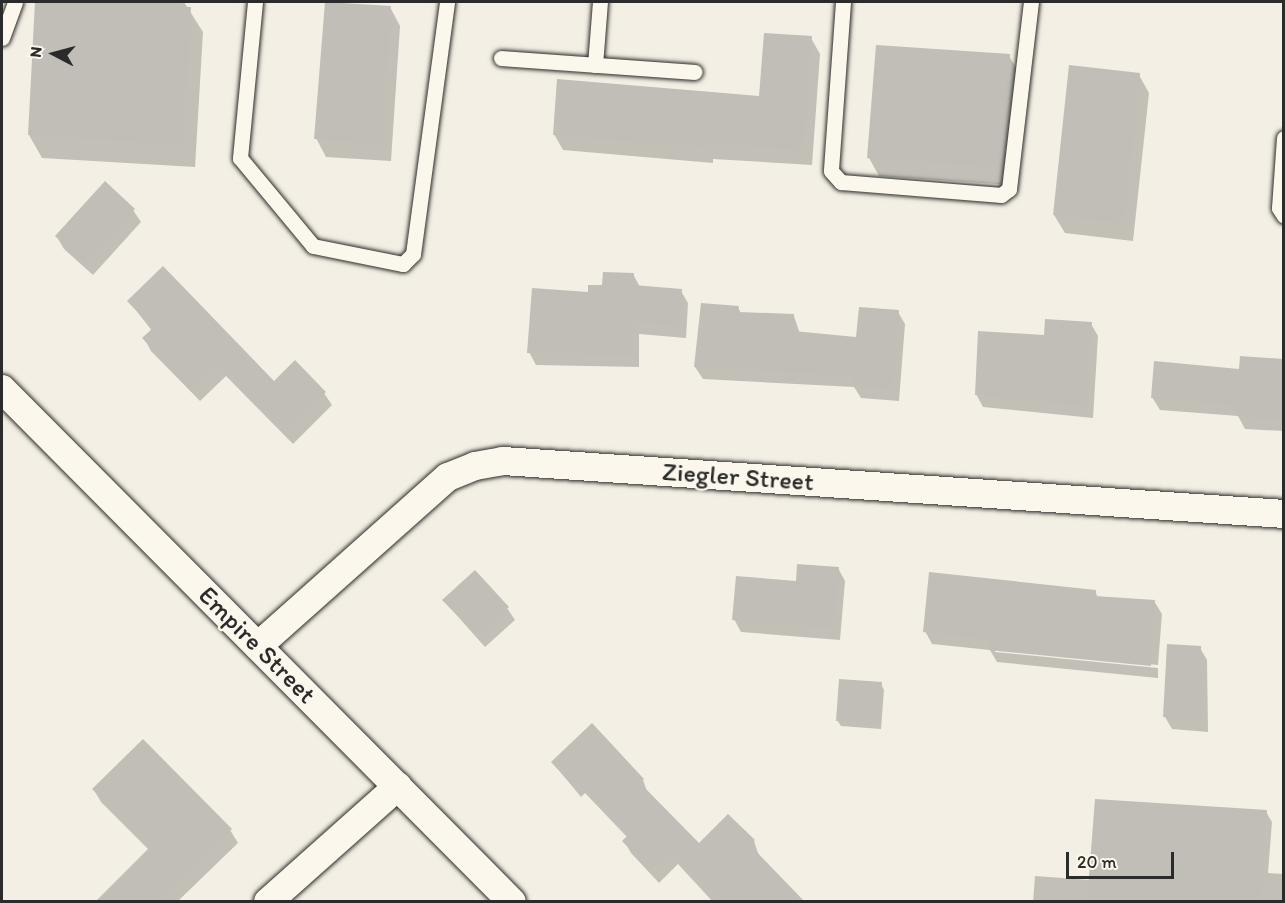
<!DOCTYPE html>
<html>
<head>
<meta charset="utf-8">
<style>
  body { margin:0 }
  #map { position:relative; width:1285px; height:903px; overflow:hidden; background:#f3efe4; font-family:Itim,sans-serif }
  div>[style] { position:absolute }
  .shadow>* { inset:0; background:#0003 }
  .building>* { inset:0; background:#c0beb6 }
  .roads { filter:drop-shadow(0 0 2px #2b2b2b) drop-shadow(0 0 2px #2b2b2b) }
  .service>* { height:15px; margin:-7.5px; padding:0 7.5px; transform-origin:7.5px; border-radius:7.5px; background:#fbf7ec }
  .minor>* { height:28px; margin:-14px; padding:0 14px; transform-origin:14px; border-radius:14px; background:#fbf7ec }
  span { translate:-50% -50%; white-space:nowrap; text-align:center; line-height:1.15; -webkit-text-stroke:5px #fbf7ec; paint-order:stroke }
  .street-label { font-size:26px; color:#2b2b2b }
  .frame { position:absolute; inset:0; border:3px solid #2b2b2b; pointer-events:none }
  .north { position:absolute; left:24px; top:24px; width:60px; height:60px; -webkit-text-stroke:4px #fbf7ec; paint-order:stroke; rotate:276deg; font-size:16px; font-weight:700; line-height:24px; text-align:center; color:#2b2b2b }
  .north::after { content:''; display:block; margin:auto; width:21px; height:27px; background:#2b2b2b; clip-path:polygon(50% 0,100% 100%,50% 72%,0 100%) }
  .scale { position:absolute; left:1066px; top:852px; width:108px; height:27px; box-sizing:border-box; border:3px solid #2b2b2b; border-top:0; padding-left:8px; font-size:18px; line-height:21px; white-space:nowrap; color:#2b2b2b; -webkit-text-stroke:4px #fbf7ec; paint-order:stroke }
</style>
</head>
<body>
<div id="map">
  <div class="shadow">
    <i style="clip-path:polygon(53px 2px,184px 2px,203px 32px,195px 167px,42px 158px,29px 135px)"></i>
    <i style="clip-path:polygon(390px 7px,400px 26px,391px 161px,326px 157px,316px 138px)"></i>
    <i style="clip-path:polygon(811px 38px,820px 54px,812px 165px,713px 159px,713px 163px,563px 150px,554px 134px,761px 98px)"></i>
    <i style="clip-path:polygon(1009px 56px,1020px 74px,1012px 185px,879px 176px,869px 158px)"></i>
    <i style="clip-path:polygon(1139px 75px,1149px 93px,1133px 241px,1065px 233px,1054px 215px)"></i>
    <i style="clip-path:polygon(133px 210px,141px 222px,93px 275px,64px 249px,57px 237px)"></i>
    <i style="clip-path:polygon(633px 274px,640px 287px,681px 291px,688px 303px,686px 338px,639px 334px,639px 367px,536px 365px,529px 352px,589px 294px)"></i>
    <i style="clip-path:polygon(129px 301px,274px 383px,324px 393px,332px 405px,293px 444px,226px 376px,200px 401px,151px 351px,144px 338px,152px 331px)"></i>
    <i style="clip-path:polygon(738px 308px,741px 313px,794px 316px,800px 334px,858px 338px,898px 312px,905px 324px,899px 401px,861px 398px,854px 387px,703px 379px,695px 367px)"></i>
    <i style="clip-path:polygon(1091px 324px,1098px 336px,1093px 418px,983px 407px,976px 394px,1045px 337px)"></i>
    <i style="clip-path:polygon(1284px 360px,1284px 431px,1245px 429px,1238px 416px,1160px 410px,1152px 397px)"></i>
    <i style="clip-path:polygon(838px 568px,845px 581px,840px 640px,741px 632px,734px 619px,797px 583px)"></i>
    <i style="clip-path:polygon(1095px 591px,1098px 598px,1154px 601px,1162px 614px,1158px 665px,995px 649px,995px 652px,1158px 668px,1158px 678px,997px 662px,990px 650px,932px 644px,925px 631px)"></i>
    <i style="clip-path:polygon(444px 601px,507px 608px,515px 620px,485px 647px)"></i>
    <i style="clip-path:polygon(1200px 648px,1207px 660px,1208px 732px,1172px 729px,1165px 717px)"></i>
    <i style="clip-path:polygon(881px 684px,884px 690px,881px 729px,841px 726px,837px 720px)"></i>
    <i style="clip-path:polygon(553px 763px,643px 780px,648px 794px,699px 845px,754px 841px,759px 856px,803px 902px,713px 902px,678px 864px,659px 883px,631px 853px,624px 841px,627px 837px,585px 793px,581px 797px)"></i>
    <i style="clip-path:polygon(94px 790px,230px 830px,238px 843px,177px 902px,116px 902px,149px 850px,101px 802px)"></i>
    <i style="clip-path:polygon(1266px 812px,1272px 822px,1268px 873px,1284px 874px,1284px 902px,1033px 902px,1035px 876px,1090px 880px)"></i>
  </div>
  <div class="building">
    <i style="clip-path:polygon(35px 2px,179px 2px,179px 7px,191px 7px,183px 144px,28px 135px)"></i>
    <i style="clip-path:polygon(325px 2px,391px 6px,381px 143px,314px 139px)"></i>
    <i style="clip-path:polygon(764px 33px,812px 36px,803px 150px,705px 143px,704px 147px,553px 135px,557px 79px,759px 96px)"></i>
    <i style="clip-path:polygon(876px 45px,1010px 54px,1002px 167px,867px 158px)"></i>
    <i style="clip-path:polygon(1069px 65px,1140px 73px,1124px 223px,1053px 215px)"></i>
    <i style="clip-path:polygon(105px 181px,135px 209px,85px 264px,55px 236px)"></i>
    <i style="clip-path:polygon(163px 266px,274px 381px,295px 360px,326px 392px,285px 432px,218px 364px,192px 390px,142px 338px,153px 328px,127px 301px)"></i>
    <i style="clip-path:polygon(603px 272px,634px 273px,633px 285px,682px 289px,680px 326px,633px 322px,632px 355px,527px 353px,532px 288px,588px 292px,588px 285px,602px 285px)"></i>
    <i style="clip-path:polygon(701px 303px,739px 306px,738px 312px,794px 314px,793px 331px,856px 337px,859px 307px,899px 310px,892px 389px,852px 385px,853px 375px,694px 367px)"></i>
    <i style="clip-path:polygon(1045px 319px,1092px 322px,1086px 406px,975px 395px,978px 331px,1044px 335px)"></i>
    <i style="clip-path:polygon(1240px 356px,1284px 359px,1282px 420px,1236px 416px,1237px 405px,1151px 398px,1154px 361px,1239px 369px)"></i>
    <i style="clip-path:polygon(797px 564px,839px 567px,833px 628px,732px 620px,736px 576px,796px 581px)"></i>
    <i style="clip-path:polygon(475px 570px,509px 607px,477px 635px,442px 600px)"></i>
    <i style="clip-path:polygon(929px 572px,1096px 590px,1095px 596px,1155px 600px,1151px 666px,988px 650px,989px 639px,923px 632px)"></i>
    <i style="clip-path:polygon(1167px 644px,1201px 646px,1202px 720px,1163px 717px)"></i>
    <i style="clip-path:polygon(839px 679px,882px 682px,879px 724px,836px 721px)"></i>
    <i style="clip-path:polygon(592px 723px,644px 779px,640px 783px,699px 843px,728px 814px,755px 840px,750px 845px,805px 902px,719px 902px,670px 853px,651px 871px,622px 841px,628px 835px,577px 782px,573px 786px,551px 762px)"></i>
    <i style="clip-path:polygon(143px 739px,232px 829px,157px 902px,95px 902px,150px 847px,92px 789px)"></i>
    <i style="clip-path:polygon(1095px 799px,1267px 810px,1260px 902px,1087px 902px)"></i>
  </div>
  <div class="roads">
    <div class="service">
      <i style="left:255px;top:2px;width:157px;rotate:95.5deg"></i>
      <i style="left:240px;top:158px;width:114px;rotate:50.3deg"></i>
      <i style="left:313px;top:246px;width:92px;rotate:11.3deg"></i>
      <i style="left:403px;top:264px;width:14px;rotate:-45deg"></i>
      <i style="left:413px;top:254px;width:254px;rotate:-82.3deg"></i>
      <i style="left:843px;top:2px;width:169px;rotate:94.1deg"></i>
      <i style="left:831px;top:171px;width:15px;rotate:48deg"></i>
      <i style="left:841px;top:182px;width:161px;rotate:4.6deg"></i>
      <i style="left:1001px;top:195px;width:10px;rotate:-37deg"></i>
      <i style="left:1009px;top:189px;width:188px;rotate:-83.3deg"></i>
      <i style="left:2px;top:38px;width:38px;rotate:-70deg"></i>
      <i style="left:501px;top:58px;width:194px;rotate:4.1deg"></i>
      <i style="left:595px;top:65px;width:63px;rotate:-85.5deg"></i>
      <i style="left:1284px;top:138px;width:70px;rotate:94.1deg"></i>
      <i style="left:1279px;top:208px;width:9px;rotate:58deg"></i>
    </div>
    <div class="minor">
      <i style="left:2px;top:389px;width:723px;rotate:45.17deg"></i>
      <i style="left:258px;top:646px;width:254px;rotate:-41.7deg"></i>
      <i style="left:448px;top:477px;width:29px;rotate:-22deg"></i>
      <i style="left:475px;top:466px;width:28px;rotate:-10deg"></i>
      <i style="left:503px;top:461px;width:783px;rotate:3.88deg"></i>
      <i style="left:268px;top:902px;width:174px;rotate:-41.7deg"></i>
    </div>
  </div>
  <div class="street-label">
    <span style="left:738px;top:477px;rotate:4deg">Ziegler Street</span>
    <span style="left:257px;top:645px;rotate:45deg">Empire Street</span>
  </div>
  <div class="frame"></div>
  <div class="north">N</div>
  <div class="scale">20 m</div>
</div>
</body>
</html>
